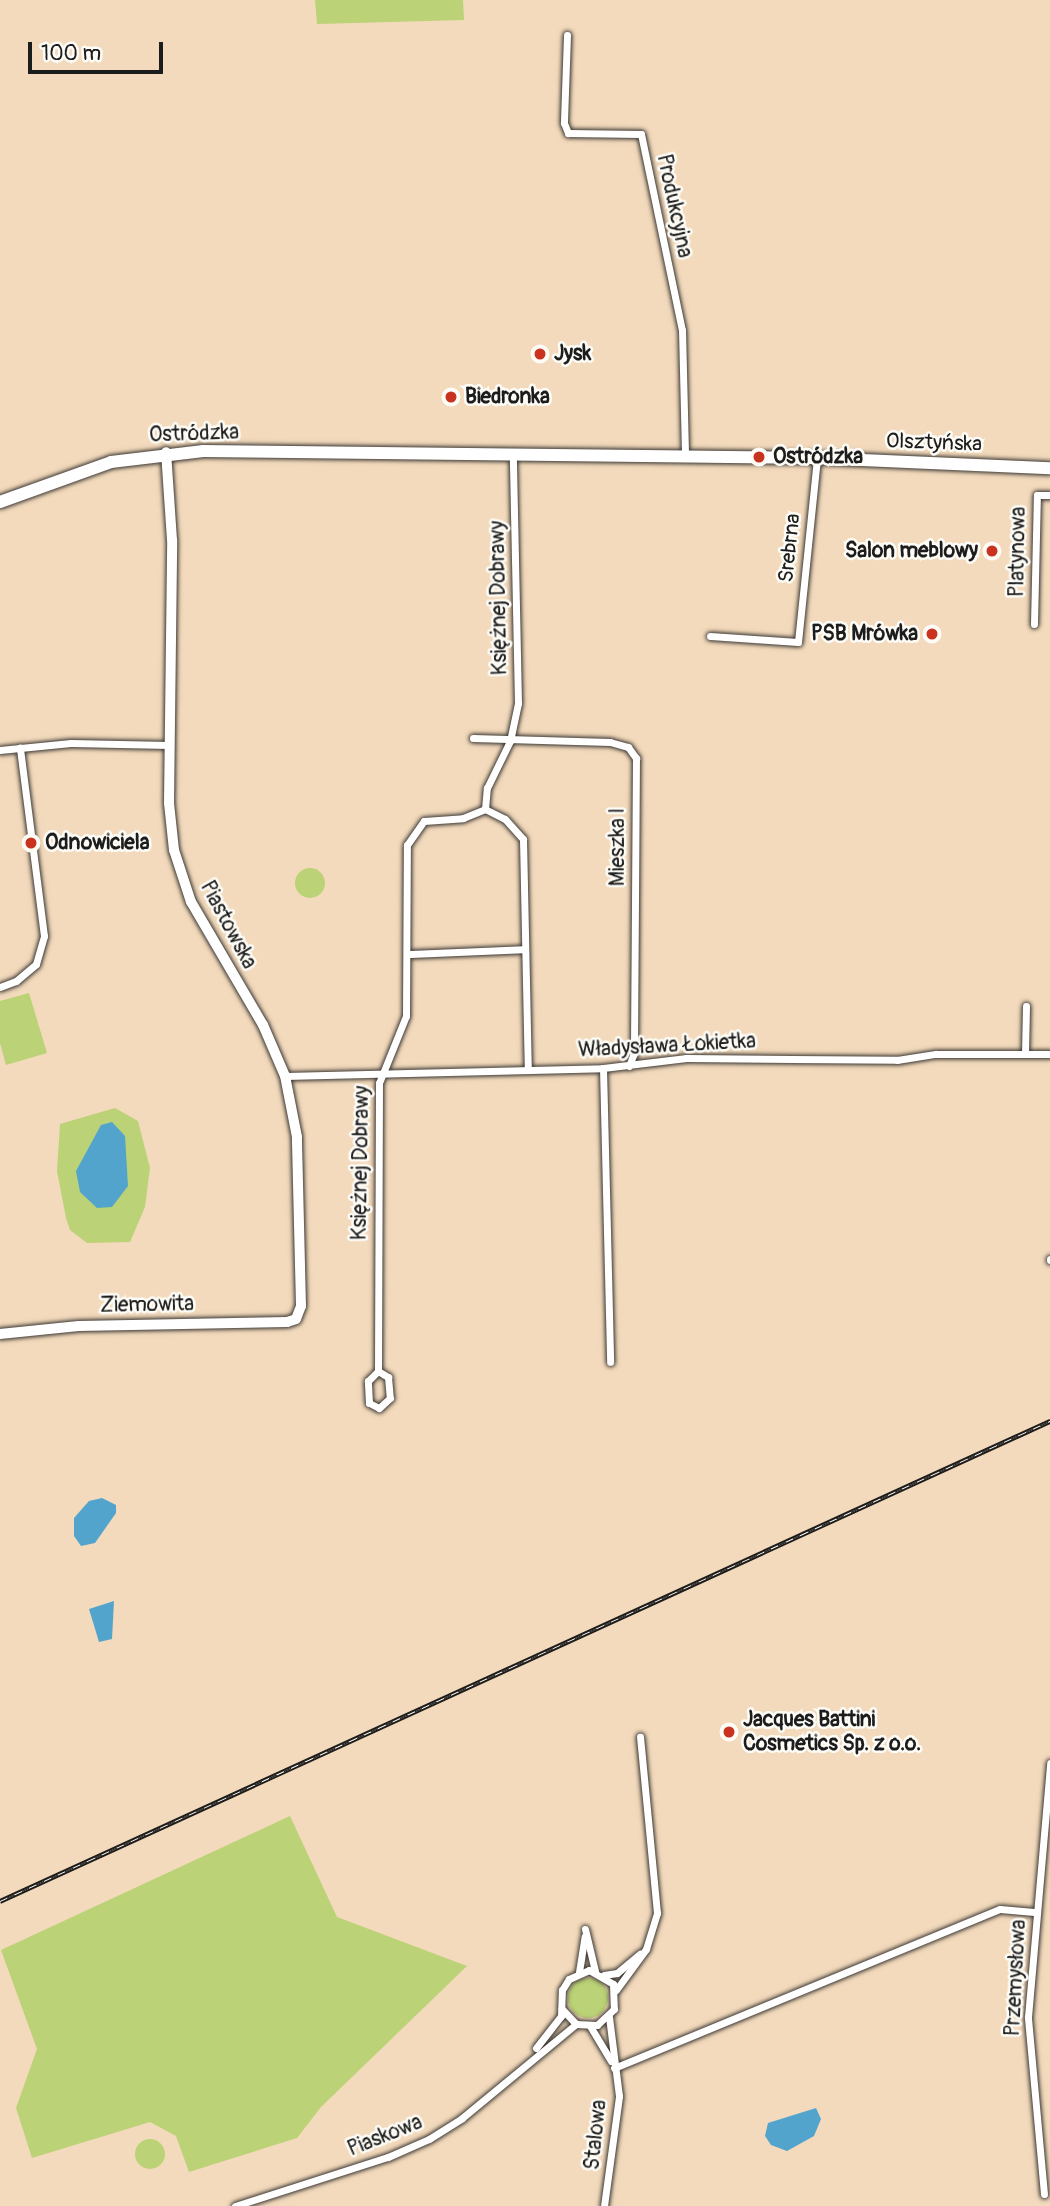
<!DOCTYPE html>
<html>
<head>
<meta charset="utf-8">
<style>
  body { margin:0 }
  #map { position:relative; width:1050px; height:2206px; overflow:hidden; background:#f3dabc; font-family:Pangolin,sans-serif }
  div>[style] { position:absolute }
  .green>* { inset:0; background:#bbd276 }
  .round { border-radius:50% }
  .water>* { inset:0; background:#52a4cc }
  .roads { filter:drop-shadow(0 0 2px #3c3834) drop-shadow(0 0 2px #3c3834) }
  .minor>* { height:7px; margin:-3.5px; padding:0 3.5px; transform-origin:3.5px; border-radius:3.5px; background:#fff }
  .tertiary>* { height:10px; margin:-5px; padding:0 5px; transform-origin:5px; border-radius:5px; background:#fff }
  .primary>* { height:12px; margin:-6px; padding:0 6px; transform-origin:6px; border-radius:6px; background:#fff }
  .rail>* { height:5px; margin-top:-2.5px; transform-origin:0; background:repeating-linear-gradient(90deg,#fdfcf7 0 8px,#1c1c1c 0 16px); box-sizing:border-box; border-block:2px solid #1c1c1c }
  .dots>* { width:19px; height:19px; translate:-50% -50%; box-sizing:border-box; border:4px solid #fdfcf7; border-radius:50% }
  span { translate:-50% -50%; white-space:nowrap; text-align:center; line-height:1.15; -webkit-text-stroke:5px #fdfcf7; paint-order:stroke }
  .street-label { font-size:21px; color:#1c1c1c }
  .poi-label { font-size:21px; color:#1c1c1c; font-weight:700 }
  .left { translate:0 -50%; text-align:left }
  .right { translate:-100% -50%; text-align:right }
  .scale { position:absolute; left:28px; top:42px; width:135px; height:32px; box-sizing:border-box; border:4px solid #1c1c1c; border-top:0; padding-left:9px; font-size:21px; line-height:24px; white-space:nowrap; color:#1c1c1c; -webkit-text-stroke:5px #fdfcf7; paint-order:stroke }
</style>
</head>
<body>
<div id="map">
  <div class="green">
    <i style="clip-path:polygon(315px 0,463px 0,464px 20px,317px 24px)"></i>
    <i class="round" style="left:295px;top:868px;width:30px;height:30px"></i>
    <i style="clip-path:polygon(29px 993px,47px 1053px,6px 1065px,0 1043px,0 1001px)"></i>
    <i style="clip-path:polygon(115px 1108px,138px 1121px,150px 1168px,145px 1207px,130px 1242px,87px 1243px,70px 1230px,66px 1218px,57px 1171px,60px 1124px)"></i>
    <i style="clip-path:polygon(290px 1816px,337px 1917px,467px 1966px,321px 2107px,297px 2138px,189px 2172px,176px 2136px,150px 2122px,32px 2158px,16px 2108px,37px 2049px,1px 1950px)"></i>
    <i class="round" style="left:568px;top:1978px;width:40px;height:40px"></i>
    <i class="round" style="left:135px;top:2139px;width:30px;height:30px"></i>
  </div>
  <div class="water">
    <i style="clip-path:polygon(112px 1122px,125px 1136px,128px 1186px,112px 1207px,97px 1208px,80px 1192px,76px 1171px,101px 1125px)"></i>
    <i style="clip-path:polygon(102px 1498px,116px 1505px,116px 1513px,95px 1543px,81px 1546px,74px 1536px,74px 1518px,89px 1501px)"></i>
    <i style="clip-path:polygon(114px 1601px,112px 1639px,99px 1642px,89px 1609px)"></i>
    <i style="clip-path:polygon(816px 2108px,821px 2119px,814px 2136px,787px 2151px,771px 2145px,765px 2136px,768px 2123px)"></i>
  </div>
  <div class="roads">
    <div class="minor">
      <i style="left:567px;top:35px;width:88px;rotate:92deg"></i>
      <i style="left:564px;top:123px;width:11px;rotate:68deg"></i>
      <i style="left:568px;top:133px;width:73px;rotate:0.8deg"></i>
      <i style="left:641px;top:134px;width:200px;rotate:78.2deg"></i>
      <i style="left:682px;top:330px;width:127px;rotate:88.6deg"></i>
      <i style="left:1034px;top:624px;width:129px;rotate:-88.7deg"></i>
      <i style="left:1037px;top:495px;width:13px"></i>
      <i style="left:710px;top:636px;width:88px;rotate:3.9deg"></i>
      <i style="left:798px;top:642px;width:185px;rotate:-84.1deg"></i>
      <i style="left:473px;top:738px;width:137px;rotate:1.7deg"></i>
      <i style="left:610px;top:742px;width:19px;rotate:16deg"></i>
      <i style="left:628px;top:747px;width:14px;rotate:54deg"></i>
      <i style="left:636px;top:758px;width:295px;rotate:90.4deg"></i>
      <i style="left:634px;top:1053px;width:14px;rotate:111deg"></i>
      <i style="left:0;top:750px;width:71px;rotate:-5.6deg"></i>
      <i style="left:71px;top:743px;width:98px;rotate:1.2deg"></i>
      <i style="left:485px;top:809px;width:21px;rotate:-85deg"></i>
      <i style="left:487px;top:788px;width:52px;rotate:-63.9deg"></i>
      <i style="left:510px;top:741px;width:39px;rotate:-78deg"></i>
      <i style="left:518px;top:703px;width:249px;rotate:-91.2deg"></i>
      <i style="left:408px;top:954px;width:117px;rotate:-2.4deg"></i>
      <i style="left:0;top:987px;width:17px;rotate:-21deg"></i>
      <i style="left:16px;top:981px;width:26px;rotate:-40deg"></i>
      <i style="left:36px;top:964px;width:29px;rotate:-74deg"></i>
      <i style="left:44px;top:936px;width:190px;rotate:-97.3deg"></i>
      <i style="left:1025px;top:1054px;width:48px;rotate:-88.8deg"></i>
      <i style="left:603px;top:1068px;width:294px;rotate:88.6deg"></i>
      <i style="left:285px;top:1076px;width:318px;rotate:-1.4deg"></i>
      <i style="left:603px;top:1068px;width:84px;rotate:-6.9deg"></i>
      <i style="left:686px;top:1058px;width:211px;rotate:0.5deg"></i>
      <i style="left:897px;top:1060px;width:39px;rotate:-9deg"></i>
      <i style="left:936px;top:1054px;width:114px"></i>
      <i style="left:1050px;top:1260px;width:1px;rotate:-90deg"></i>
      <i style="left:378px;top:1371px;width:288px;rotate:-89.8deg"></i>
      <i style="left:379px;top:1083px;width:72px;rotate:-68.1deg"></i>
      <i style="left:406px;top:1016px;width:171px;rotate:-89.7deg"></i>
      <i style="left:407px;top:845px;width:29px;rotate:-55deg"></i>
      <i style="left:424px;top:821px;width:39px;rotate:-4deg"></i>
      <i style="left:463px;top:818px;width:24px;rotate:-22deg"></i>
      <i style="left:485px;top:809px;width:22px;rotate:27deg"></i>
      <i style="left:505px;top:819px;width:27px;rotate:48deg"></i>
      <i style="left:523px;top:839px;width:231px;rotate:88.8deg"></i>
      <i style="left:378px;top:1371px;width:12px;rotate:31deg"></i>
      <i style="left:388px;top:1377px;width:21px;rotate:85deg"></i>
      <i style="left:390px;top:1398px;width:15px;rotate:138deg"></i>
      <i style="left:379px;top:1408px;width:11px;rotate:-153deg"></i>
      <i style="left:369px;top:1403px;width:22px;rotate:-93deg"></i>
      <i style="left:368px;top:1381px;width:14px;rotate:-45deg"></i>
      <i style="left:585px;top:1929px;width:43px;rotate:76.6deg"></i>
      <i style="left:579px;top:1972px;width:36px;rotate:-81deg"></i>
      <i style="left:604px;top:1975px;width:13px;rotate:-9deg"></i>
      <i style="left:617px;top:1973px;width:30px;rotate:-40deg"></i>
      <i style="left:616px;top:1990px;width:51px;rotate:-53.8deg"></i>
      <i style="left:646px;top:1949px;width:38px;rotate:-73deg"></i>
      <i style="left:657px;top:1913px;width:177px;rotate:-95.5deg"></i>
      <i style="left:590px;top:2026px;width:41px;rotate:59deg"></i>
      <i style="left:536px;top:2048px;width:41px;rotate:-52deg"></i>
      <i style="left:561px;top:2016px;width:26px;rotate:-88deg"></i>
      <i style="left:562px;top:1990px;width:13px;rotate:-58deg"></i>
      <i style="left:569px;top:1979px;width:22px;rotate:-24deg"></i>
      <i style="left:589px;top:1970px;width:28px;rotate:30deg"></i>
      <i style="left:613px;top:1984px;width:25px;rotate:88deg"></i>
      <i style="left:614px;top:2009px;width:23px;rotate:137deg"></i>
      <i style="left:597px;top:2025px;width:21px;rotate:-177deg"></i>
      <i style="left:576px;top:2024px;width:21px;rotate:-133deg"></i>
      <i style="left:614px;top:2068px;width:417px;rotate:-22.4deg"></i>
      <i style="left:1000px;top:1909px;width:37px;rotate:5deg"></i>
      <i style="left:1044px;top:2194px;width:178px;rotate:-95.2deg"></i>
      <i style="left:1028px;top:2017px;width:255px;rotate:-85deg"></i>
      <i style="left:235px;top:2206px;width:161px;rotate:-17.8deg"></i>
      <i style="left:388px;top:2157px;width:45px;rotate:-23.7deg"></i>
      <i style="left:429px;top:2139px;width:39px;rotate:-32deg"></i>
      <i style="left:462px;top:2118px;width:148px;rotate:-39.5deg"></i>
      <i style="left:604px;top:2206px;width:111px;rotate:-82.2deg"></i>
      <i style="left:619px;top:2096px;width:80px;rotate:-97.2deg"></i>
    </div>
    <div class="tertiary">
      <i style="left:0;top:1334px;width:79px;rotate:-5.8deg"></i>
      <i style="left:79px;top:1326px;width:208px;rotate:-1.1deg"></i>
      <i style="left:287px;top:1322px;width:9px;rotate:-18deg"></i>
      <i style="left:296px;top:1319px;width:14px;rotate:-69deg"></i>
      <i style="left:301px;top:1306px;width:169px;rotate:-91.4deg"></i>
      <i style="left:297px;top:1137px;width:62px;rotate:-101.1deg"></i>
      <i style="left:285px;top:1076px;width:56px;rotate:-113.3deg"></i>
      <i style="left:263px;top:1025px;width:143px;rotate:-120.3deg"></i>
      <i style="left:191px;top:902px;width:55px;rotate:-108.1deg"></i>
      <i style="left:174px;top:850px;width:47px;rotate:-96.1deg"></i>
      <i style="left:169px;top:803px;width:263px;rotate:-89.3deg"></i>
      <i style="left:172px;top:540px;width:88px;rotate:-93.9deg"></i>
    </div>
    <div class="primary">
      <i style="left:0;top:502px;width:118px;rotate:-19.8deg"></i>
      <i style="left:111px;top:462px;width:93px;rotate:-6.8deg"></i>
      <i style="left:203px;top:451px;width:614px;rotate:0.65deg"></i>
      <i style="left:817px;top:458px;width:233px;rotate:2.5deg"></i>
    </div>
  </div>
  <div class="rail">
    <i style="left:0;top:1901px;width:1155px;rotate:-24.57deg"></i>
  </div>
  <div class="dots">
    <i style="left:540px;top:354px;background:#c8321e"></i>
    <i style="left:451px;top:397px;background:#c8321e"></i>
    <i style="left:759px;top:457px;background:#c8321e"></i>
    <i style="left:992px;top:551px;background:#c8321e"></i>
    <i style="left:932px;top:634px;background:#c8321e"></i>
    <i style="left:31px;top:843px;background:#c8321e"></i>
    <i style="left:729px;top:1732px;background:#c8321e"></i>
  </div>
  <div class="street-label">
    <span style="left:674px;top:206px;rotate:78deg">Produkcyjna</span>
    <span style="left:194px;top:434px;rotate:-2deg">Ostródzka</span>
    <span style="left:934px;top:443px;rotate:2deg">Olsztyńska</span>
    <span style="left:790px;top:548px;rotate:-84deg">Srebrna</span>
    <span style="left:1018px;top:552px;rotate:-89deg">Platynowa</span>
    <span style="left:499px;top:598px;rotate:-91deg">Księżnej Dobrawy</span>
    <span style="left:618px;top:847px;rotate:-90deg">Mieszka I</span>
    <span style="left:228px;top:925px;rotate:62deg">Piastowska</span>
    <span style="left:667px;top:1046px;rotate:-3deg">Władysława Łokietka</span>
    <span style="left:361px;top:1163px;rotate:-89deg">Księżnej Dobrawy</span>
    <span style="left:147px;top:1305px;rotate:-1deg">Ziemowita</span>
    <span style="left:1016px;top:1978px;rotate:-87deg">Przemysłowa</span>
    <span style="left:596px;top:2135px;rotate:-84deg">Stalowa</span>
    <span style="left:385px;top:2136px;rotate:-22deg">Piaskowa</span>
  </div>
  <div class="poi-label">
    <span class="left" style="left:554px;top:354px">Jysk</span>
    <span class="left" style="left:465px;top:397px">Biedronka</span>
    <span class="left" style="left:773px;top:457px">Ostródzka</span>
    <span class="right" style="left:978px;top:551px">Salon meblowy</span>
    <span class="right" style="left:918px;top:634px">PSB Mrówka</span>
    <span class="left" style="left:45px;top:843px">Odnowiciela</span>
    <span class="left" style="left:743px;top:1732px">Jacques Battini<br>Cosmetics Sp. z o.o.</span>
  </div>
  <div class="scale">100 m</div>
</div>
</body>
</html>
